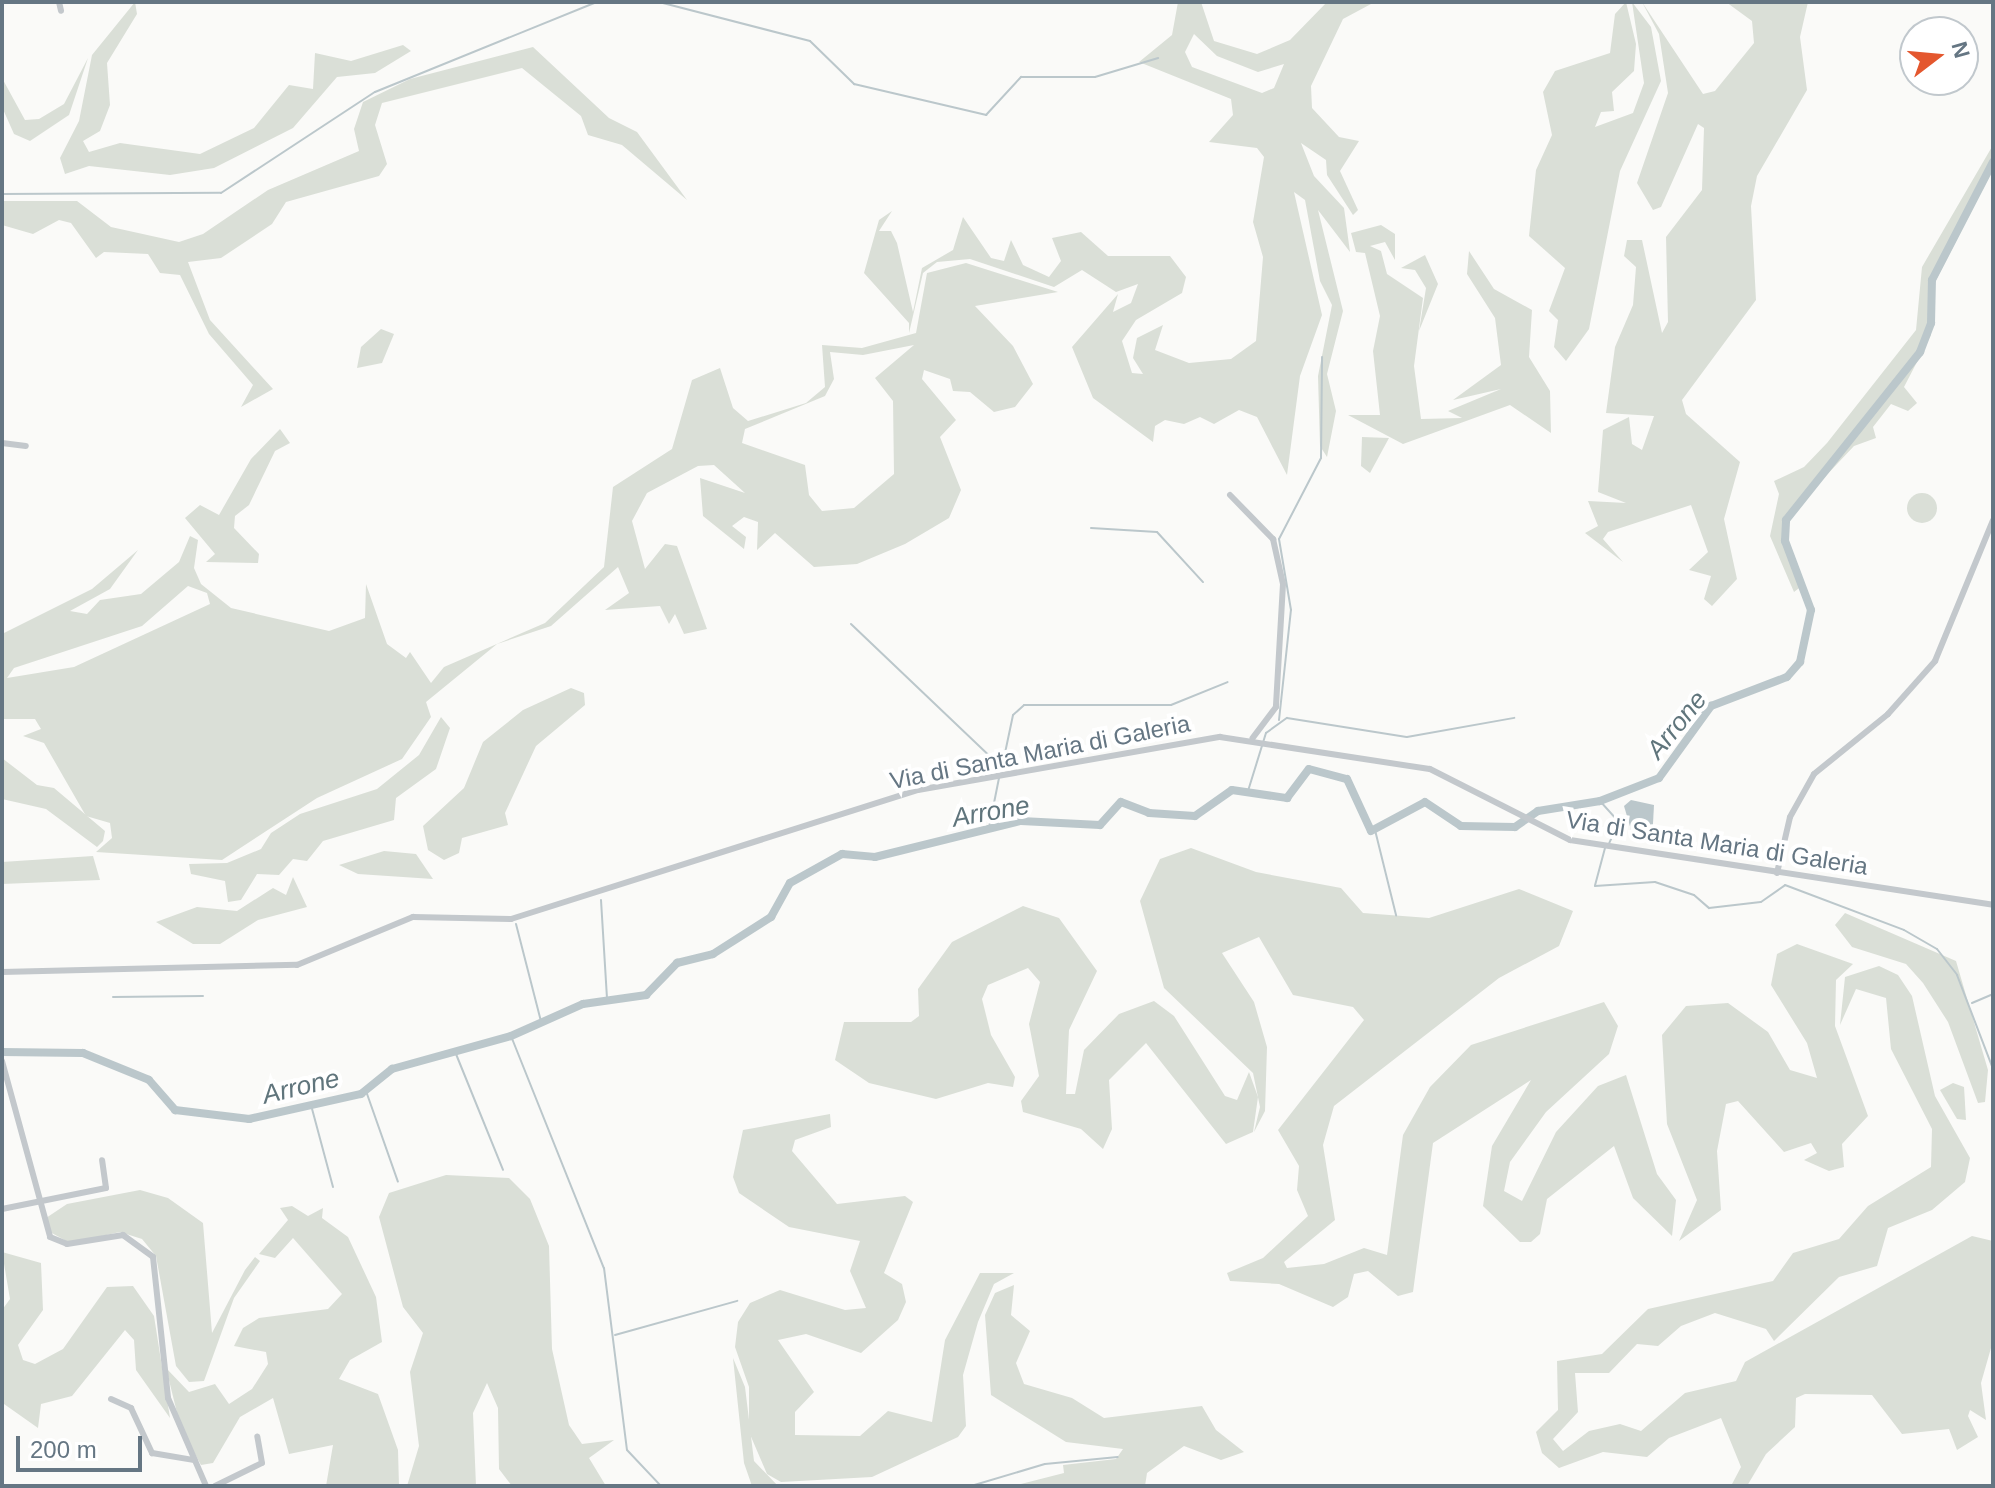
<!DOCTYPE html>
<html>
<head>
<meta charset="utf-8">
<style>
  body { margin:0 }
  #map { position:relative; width:1995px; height:1488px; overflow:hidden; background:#fafaf8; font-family:Helvetica,sans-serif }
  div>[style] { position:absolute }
  .green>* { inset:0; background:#dadfd7 }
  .round { border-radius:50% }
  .water>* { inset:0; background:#bbc7cb }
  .stream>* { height:2px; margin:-1px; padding:0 1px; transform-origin:1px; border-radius:1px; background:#bbc7cb }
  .river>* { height:8px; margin:-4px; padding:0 4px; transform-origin:4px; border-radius:4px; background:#bbc7cb }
  .minor>* { height:6px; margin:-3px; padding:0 3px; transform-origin:3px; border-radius:3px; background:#c3c8cc }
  span { translate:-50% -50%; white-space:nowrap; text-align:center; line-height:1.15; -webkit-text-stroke:8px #fff; paint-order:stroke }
  .street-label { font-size:24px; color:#657683 }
  .water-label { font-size:26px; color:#60757c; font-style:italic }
  .frame { position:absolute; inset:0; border:4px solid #657683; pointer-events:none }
  .north { position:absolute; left:1899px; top:16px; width:80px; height:80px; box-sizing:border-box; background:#fff; border:2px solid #c1c8cd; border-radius:50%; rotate:74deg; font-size:22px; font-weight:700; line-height:32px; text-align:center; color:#657683 }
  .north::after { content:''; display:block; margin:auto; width:28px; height:36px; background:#e4572e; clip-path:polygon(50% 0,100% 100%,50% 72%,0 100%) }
  .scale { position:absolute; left:16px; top:1436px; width:126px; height:36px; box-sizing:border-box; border:4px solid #657683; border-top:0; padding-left:10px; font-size:24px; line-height:28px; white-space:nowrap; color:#657683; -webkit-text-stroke:6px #fff; paint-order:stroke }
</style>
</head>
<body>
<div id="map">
  <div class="green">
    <i style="clip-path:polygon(135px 2px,137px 14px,107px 63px,110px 105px,100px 131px,83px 141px,89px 152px,120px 143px,200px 154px,254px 128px,289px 85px,313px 89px,315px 53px,351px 61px,403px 45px,411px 51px,375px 73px,337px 77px,293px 128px,214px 168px,170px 175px,89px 166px,65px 174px,60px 158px,79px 121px,92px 55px)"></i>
    <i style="clip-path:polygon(evenodd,1178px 2px,1201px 2px,1214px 41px,1257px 54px,1290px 40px,1327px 2px,1371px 4px,1343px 19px,1311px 86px,1312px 108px,1339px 137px,1359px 141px,1340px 171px,1358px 210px,1353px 215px,1327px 175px,1326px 160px,1301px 143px,1314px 176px,1344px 208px,1350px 252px,1318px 210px,1343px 311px,1327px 374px,1336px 411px,1327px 457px,1320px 446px,1318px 376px,1332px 305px,1320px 281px,1305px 200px,1294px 192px,1322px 315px,1300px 376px,1287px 475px,1257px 417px,1239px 410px,1214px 424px,1200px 417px,1184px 424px,1165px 420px,1155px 426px,1153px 442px,1093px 398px,1072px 347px,1118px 294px,1113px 312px,1131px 303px,1138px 284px,1116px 292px,1082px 270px,1054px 287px,970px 259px,937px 262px,923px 273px,909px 333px,909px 323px,864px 273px,879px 220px,892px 211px,879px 231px,891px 231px,897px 243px,913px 312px,922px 268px,953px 250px,963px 217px,991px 258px,1004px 261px,1011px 240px,1023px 265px,1049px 277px,1061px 261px,1052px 238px,1081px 232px,1108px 256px,1170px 256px,1186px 277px,1182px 293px,1136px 320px,1122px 341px,1132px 373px,1143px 374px,1133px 358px,1137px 338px,1163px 325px,1155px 350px,1189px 363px,1231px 359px,1256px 341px,1263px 257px,1253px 222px,1264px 157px,1257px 148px,1209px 142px,1233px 115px,1231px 99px,1139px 62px,1172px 35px,1178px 2px,1194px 34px,1217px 56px,1258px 72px,1284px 64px,1274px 88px,1262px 93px,1192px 67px,1185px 52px,1194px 34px)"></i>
    <i style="clip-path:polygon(1626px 2px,1636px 44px,1634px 71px,1612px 92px,1614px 111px,1601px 112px,1595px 127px,1633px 113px,1644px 83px,1632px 2px,1651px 27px,1661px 81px,1620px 171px,1589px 329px,1566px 361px,1554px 347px,1558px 320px,1549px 311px,1565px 268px,1529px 236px,1536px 170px,1552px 135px,1543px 92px,1555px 71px,1610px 53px,1615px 14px)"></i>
    <i style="clip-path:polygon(1642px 2px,1703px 94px,1715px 91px,1754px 43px,1752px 21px,1726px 2px,1808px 2px,1800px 37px,1807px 90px,1757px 176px,1751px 206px,1756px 300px,1682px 400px,1686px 414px,1740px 462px,1724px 519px,1737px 579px,1712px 606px,1704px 599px,1711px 576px,1689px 570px,1708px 552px,1691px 505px,1608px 532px,1603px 539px,1623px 562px,1585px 533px,1598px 526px,1588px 501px,1626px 503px,1598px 492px,1603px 430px,1629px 417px,1632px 444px,1642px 450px,1654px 416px,1606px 413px,1615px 347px,1633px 305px,1636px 267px,1624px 256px,1627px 240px,1642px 240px,1662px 333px,1668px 322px,1666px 237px,1702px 190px,1704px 128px,1698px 124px,1661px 207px,1653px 210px,1637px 183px,1668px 93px,1659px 34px)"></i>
    <i style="clip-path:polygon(533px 47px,609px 118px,637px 132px,687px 200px,622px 145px,588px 135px,581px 116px,522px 68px,382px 103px,375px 125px,387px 164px,379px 176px,286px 202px,272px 224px,221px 258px,188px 262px,210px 320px,273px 389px,241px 407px,253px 385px,209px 334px,180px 275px,160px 273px,148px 254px,104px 252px,96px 258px,71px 223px,59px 220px,33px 234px,2px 225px,2px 201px,77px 201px,111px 227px,179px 242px,203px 234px,268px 190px,359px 151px,354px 129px,363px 102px,410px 79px)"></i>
    <i style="clip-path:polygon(88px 58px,69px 115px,30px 141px,14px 134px,2px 107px,2px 78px,25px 120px,39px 119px,64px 104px)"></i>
    <i style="clip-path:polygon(1993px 145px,1993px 169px,1931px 290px,1931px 335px,1904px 387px,1917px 403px,1908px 411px,1891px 404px,1873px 427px,1876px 438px,1854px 446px,1788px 516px,1783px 536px,1803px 585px,1794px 592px,1770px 536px,1779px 494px,1774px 481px,1804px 467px,1827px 443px,1916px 330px,1922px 267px)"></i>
    <i style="clip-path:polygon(1381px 225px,1395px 234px,1395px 260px,1385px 242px,1370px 246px,1381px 251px,1387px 274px,1423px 298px,1414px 366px,1421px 419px,1462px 418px,1448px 411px,1501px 389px,1453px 400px,1501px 365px,1495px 318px,1467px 274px,1469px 251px,1494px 289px,1532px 310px,1529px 357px,1550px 391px,1551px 433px,1510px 405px,1403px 444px,1348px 415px,1380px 415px,1373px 351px,1380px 316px,1365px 253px,1356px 252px,1351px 233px)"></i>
    <i style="clip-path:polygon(1425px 255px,1438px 284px,1419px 331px,1426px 288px,1415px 270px,1401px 268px)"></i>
    <i style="clip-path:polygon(evenodd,966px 263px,1058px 292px,975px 306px,1013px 346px,1033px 384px,1015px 407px,994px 412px,970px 392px,953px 391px,950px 379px,924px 370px,922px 379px,956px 420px,940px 437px,961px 490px,949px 518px,905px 544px,857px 564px,814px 567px,775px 533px,757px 550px,758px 522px,744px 517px,732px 526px,746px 537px,744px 549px,703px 516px,700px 478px,745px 493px,714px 465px,698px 466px,647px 493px,632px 521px,645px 569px,665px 544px,677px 546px,707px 629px,684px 634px,675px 614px,669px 624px,660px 606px,605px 610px,629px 593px,618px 567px,551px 626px,497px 644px,426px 702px,431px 717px,402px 759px,317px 798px,222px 860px,96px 852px,112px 838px,110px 823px,86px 816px,44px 743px,23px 736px,41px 729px,35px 719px,2px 719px,2px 634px,92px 589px,138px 550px,110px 589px,70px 611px,87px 614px,100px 600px,141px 594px,179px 562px,190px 536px,198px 540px,194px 568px,201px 584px,231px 608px,329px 631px,365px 618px,366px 584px,387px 644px,406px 658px,410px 652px,431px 683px,444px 667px,545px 623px,604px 567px,613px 487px,672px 449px,692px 380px,720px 368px,733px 408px,748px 421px,806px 403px,825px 387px,822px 345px,862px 348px,916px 333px,927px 273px,966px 263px,914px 345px,875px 378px,893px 401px,894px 474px,854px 508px,822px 511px,809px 495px,805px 465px,742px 443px,745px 429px,825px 396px,834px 379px,830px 352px,863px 355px,914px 345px,966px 263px,188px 586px,207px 593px,210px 604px,74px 667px,7px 678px,14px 668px,142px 626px,188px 586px)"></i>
    <i style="clip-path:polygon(381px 329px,394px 334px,382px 363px,357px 368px,361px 347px)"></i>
    <i style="clip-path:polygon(280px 429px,290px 443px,275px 451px,249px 505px,235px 516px,234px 528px,259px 554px,258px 563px,206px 562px,215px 554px,185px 518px,200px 505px,219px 515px,251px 459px)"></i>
    <i style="clip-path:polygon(1362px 437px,1389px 438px,1370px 473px,1361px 466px)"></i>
    <i class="round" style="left:1907px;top:493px;width:30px;height:30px"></i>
    <i style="clip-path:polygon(571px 688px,584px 693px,585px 705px,536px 746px,505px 813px,508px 825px,462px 838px,459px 853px,444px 860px,428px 850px,423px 826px,464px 788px,483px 742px,523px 710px)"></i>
    <i style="clip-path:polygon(441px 717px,450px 728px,436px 769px,396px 798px,394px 820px,323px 841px,307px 861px,293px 859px,279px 875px,257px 874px,241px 900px,228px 902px,225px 881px,191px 874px,189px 864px,227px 863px,261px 849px,271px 833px,300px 814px,377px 789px,419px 755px)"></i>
    <i style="clip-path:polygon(2px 758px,37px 785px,54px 788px,105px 831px,103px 841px,97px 847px,46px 809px,2px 799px)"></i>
    <i style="clip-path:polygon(1191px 848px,1256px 872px,1341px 888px,1363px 913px,1429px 918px,1519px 889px,1573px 911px,1559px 946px,1499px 978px,1334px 1106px,1323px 1145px,1335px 1220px,1284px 1262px,1287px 1268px,1324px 1264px,1364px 1248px,1387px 1255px,1403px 1135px,1430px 1087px,1471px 1045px,1604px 1002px,1618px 1026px,1609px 1054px,1546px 1112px,1510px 1162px,1504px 1191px,1522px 1201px,1556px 1132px,1598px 1086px,1626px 1075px,1657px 1174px,1676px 1200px,1672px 1236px,1633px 1198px,1614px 1146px,1547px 1199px,1540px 1234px,1531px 1242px,1520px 1242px,1483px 1206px,1492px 1146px,1531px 1080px,1433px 1143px,1413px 1292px,1398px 1296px,1368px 1271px,1354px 1274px,1348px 1297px,1333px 1307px,1279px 1284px,1230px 1281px,1227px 1273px,1263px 1258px,1308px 1216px,1297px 1190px,1299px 1166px,1278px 1130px,1364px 1020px,1353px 1007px,1293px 995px,1259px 937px,1222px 953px,1254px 1002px,1267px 1047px,1265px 1111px,1254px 1132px,1260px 1107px,1253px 1073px,1164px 988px,1140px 901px,1160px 859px)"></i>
    <i style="clip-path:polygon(384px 851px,416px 854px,433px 879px,358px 874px,339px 865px)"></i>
    <i style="clip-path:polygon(93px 856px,100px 880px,2px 884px,2px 862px)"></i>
    <i style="clip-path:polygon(293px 877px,307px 907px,258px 920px,220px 944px,193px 944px,156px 922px,197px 907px,237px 911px,273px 888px,286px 895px)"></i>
    <i style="clip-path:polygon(1023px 906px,1059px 918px,1097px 971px,1069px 1030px,1066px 1094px,1075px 1094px,1084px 1050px,1119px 1014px,1154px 1001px,1174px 1016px,1225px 1096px,1237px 1100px,1249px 1072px,1258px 1097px,1253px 1132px,1226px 1144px,1146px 1043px,1109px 1080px,1112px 1129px,1103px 1149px,1081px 1129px,1023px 1112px,1021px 1101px,1039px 1076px,1029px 1024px,1040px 982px,1028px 968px,988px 985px,982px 999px,991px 1035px,1015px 1077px,1013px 1087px,988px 1083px,936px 1099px,869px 1083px,835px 1060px,844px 1022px,911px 1022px,919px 1016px,918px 989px,952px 942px)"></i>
    <i style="clip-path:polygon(1845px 913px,1956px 961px,1988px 1070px,1985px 1102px,1978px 1103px,1948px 1022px,1923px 983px,1906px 964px,1852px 947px,1835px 925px)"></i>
    <i style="clip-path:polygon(1797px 944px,1853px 964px,1836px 980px,1835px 1026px,1868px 1116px,1842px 1144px,1844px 1167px,1829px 1171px,1804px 1160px,1817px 1153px,1811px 1143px,1784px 1152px,1738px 1101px,1726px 1104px,1717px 1151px,1721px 1210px,1679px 1241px,1697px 1200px,1667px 1124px,1662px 1035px,1686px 1006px,1728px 1003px,1768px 1032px,1790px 1070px,1817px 1078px,1807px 1043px,1771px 985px,1777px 954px)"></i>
    <i style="clip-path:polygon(1879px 966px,1898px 975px,1912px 996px,1935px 1096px,1970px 1158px,1965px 1182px,1932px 1210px,1888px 1228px,1877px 1266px,1839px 1277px,1774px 1341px,1766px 1329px,1715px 1313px,1681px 1326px,1658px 1346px,1637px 1344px,1609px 1373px,1575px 1373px,1578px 1412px,1553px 1439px,1563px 1451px,1589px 1431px,1620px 1424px,1641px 1431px,1685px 1393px,1736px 1381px,1745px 1362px,1972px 1236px,1993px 1241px,1993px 1341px,1981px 1383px,1986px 1420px,1970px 1410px,1968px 1416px,1978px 1437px,1957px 1450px,1949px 1429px,1902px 1434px,1872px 1395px,1805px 1394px,1796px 1398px,1795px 1427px,1766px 1454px,1747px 1486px,1731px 1486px,1741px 1467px,1721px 1418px,1669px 1438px,1647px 1457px,1603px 1452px,1559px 1468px,1542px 1453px,1536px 1432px,1558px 1410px,1557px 1361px,1602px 1354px,1648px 1309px,1773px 1281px,1793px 1253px,1839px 1239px,1868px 1206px,1931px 1167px,1932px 1129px,1891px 1049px,1886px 998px,1856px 989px,1840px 1025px,1845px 977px)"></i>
    <i style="clip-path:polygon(1953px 1083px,1964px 1087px,1966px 1120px,1957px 1119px,1940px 1090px)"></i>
    <i style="clip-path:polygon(830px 1114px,831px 1127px,795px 1140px,792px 1151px,837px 1204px,905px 1196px,913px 1202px,884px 1273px,902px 1284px,906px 1302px,898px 1320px,861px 1353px,806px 1334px,778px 1340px,814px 1392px,795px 1412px,795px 1435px,860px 1436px,888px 1411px,932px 1422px,945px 1340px,980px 1273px,1014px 1273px,994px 1284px,978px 1322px,963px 1375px,966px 1426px,958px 1437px,872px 1477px,781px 1482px,767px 1474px,749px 1432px,749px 1387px,735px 1347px,738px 1322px,750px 1303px,780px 1290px,845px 1310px,866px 1308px,850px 1271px,860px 1241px,789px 1227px,739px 1193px,733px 1177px,743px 1130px)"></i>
    <i style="clip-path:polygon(446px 1175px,509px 1178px,530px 1199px,549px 1246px,552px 1349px,569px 1425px,582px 1444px,614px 1440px,589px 1458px,606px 1486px,512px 1486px,499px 1469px,498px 1408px,487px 1383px,473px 1413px,476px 1486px,407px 1486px,419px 1446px,410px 1372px,423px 1333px,403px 1307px,379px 1217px,389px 1193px)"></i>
    <i style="clip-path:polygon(140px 1190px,168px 1198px,203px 1223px,212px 1333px,245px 1270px,255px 1257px,260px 1261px,234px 1298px,204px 1381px,189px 1382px,176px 1366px,156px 1256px,142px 1239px,120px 1232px,70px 1243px,50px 1232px,46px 1218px,67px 1204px)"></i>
    <i style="clip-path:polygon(292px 1206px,308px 1216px,323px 1208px,322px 1218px,348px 1237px,376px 1297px,382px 1342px,350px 1360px,339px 1379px,378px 1394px,398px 1450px,399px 1486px,326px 1486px,333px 1445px,289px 1454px,273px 1398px,240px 1417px,213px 1463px,201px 1465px,181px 1429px,166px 1368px,189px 1392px,215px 1384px,229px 1404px,252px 1389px,268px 1364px,266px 1352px,234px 1346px,243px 1328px,259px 1318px,328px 1309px,342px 1294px,293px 1238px,275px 1258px,259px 1254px,288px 1220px,280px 1208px)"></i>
    <i style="clip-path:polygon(2px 1252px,41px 1263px,43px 1310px,18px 1345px,23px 1360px,35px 1364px,63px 1349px,107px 1287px,133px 1286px,154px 1316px,170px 1418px,136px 1370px,134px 1340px,125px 1330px,72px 1396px,41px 1404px,38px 1428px,4px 1404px,2px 1310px,10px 1299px)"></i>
    <i style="clip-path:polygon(1014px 1285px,1011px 1315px,1030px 1331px,1016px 1363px,1024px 1384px,1072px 1398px,1104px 1418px,1202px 1406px,1216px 1430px,1244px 1452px,1221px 1460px,1184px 1446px,1147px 1473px,1145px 1486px,1013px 1486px,1064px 1473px,1063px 1465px,1116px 1459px,1123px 1449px,1066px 1442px,991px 1395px,985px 1315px,995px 1293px)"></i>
    <i style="clip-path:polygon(733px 1358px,745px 1387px,754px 1461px,778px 1486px,752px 1486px,744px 1463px)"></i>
  </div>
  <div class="water">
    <i style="clip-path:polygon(1631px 800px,1654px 805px,1652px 842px,1634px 840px,1624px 806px)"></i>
  </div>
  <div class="stream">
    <i style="left:659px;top:2px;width:156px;rotate:14.5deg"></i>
    <i style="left:810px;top:41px;width:62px;rotate:44.3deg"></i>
    <i style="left:854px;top:84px;width:136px;rotate:13.2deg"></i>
    <i style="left:986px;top:115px;width:52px;rotate:-47.4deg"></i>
    <i style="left:1021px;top:77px;width:74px"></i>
    <i style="left:1095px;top:77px;width:66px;rotate:-16.8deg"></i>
    <i style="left:2px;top:194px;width:219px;rotate:-0.3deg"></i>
    <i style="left:221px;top:193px;width:184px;rotate:-33.3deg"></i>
    <i style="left:375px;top:92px;width:240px;rotate:-22.1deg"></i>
    <i style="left:1091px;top:528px;width:66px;rotate:3.5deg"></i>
    <i style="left:1157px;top:532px;width:68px;rotate:47.4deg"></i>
    <i style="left:851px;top:624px;width:207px;rotate:43.6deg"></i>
    <i style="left:1279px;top:720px;width:111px;rotate:-83.8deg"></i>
    <i style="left:1291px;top:610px;width:72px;rotate:-99.6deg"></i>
    <i style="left:1279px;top:539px;width:91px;rotate:-62.6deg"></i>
    <i style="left:1321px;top:458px;width:101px;rotate:-89.4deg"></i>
    <i style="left:1001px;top:772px;width:58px;rotate:-78.1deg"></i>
    <i style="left:1013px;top:715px;width:15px;rotate:-42deg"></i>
    <i style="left:1024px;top:705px;width:147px"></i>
    <i style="left:1171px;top:705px;width:61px;rotate:-22deg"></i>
    <i style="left:1248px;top:791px;width:61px;rotate:-72.8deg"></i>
    <i style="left:1266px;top:733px;width:26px;rotate:-36deg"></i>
    <i style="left:1287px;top:718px;width:121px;rotate:9deg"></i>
    <i style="left:1407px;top:737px;width:109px;rotate:-10.1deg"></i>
    <i style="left:1600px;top:801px;width:28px;rotate:48deg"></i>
    <i style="left:1619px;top:822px;width:23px;rotate:115deg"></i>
    <i style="left:989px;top:828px;width:51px;rotate:-78.7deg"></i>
    <i style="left:1375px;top:830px;width:88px;rotate:76.1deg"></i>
    <i style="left:1605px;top:848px;width:39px;rotate:105deg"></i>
    <i style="left:1595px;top:886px;width:60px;rotate:-3.8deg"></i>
    <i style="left:1655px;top:882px;width:41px;rotate:18.4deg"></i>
    <i style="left:1694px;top:895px;width:20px;rotate:41deg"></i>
    <i style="left:1709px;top:908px;width:52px;rotate:-6.6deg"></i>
    <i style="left:1761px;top:902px;width:29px;rotate:-35deg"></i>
    <i style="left:1785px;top:885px;width:127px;rotate:20.7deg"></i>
    <i style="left:1904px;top:930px;width:38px;rotate:30deg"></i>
    <i style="left:1937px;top:949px;width:33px;rotate:52deg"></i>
    <i style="left:1957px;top:975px;width:101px;rotate:69deg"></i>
    <i style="left:601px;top:900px;width:99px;rotate:86.5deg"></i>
    <i style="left:516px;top:924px;width:104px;rotate:75.6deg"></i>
    <i style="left:113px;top:997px;width:90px;rotate:-0.6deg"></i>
    <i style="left:1972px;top:1003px;width:23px;rotate:-23deg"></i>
    <i style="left:511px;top:1036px;width:250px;rotate:68.2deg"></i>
    <i style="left:604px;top:1268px;width:183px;rotate:82.8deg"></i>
    <i style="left:627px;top:1450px;width:50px;rotate:46.6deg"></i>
    <i style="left:456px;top:1054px;width:125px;rotate:67.9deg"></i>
    <i style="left:366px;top:1091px;width:96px;rotate:70.6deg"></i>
    <i style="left:311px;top:1105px;width:85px;rotate:75deg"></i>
    <i style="left:615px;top:1335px;width:127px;rotate:-15.6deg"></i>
    <i style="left:971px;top:1486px;width:77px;rotate:-16.6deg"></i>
    <i style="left:1045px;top:1464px;width:73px;rotate:-5.5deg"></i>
  </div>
  <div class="river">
    <i style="left:2px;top:1052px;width:81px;rotate:0.7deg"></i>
    <i style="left:83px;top:1053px;width:71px;rotate:22.2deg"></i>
    <i style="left:149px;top:1080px;width:40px;rotate:49deg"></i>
    <i style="left:175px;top:1110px;width:75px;rotate:6.9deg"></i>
    <i style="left:249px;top:1119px;width:115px;rotate:-12.6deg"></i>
    <i style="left:361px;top:1094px;width:40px;rotate:-39deg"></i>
    <i style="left:392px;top:1069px;width:123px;rotate:-15.5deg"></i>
    <i style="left:511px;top:1036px;width:79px;rotate:-24deg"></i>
    <i style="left:583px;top:1004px;width:64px;rotate:-8.1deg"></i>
    <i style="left:646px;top:995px;width:45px;rotate:-45.9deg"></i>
    <i style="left:677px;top:963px;width:37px;rotate:-14deg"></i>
    <i style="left:713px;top:954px;width:69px;rotate:-32.5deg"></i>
    <i style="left:771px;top:917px;width:39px;rotate:-61deg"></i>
    <i style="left:790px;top:883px;width:60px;rotate:-29.1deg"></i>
    <i style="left:842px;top:854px;width:33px;rotate:5deg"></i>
    <i style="left:875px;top:857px;width:150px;rotate:-13.9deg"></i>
    <i style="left:1021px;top:821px;width:79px;rotate:2.9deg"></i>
    <i style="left:1100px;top:825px;width:31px;rotate:-48deg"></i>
    <i style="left:1121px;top:802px;width:30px;rotate:21deg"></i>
    <i style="left:1149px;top:813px;width:46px;rotate:3.7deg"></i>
    <i style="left:1195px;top:816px;width:45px;rotate:-35.1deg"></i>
    <i style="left:1232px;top:790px;width:56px;rotate:8.3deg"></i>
    <i style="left:1287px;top:798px;width:36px;rotate:-53deg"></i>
    <i style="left:1309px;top:769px;width:39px;rotate:15deg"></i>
    <i style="left:1347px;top:779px;width:57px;rotate:65.2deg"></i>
    <i style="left:1371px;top:831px;width:61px;rotate:-28.2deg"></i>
    <i style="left:1425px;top:802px;width:43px;rotate:33.7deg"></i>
    <i style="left:1461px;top:826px;width:54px;rotate:1.1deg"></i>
    <i style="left:1515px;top:827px;width:28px;rotate:-35deg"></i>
    <i style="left:1538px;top:811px;width:63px;rotate:-9.2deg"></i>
    <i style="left:1600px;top:801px;width:63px;rotate:-21.3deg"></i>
    <i style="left:1659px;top:778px;width:89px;rotate:-54.2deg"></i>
    <i style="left:1711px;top:706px;width:81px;rotate:-20.9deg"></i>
    <i style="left:1787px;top:677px;width:20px;rotate:-49deg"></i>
    <i style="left:1800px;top:662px;width:53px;rotate:-78.1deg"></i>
    <i style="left:1811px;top:610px;width:74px;rotate:-110.6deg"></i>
    <i style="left:1785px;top:541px;width:21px;rotate:-87deg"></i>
    <i style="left:1786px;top:520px;width:215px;rotate:-51.4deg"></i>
    <i style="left:1920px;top:352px;width:31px;rotate:-69deg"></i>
    <i style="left:1931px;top:323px;width:43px;rotate:-88.7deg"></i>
    <i style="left:1932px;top:280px;width:133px;rotate:-62.7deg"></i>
  </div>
  <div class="minor">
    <i style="left:59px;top:2px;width:9px;rotate:77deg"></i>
    <i style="left:2px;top:443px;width:24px;rotate:7deg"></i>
    <i style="left:1230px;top:495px;width:62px;rotate:45.7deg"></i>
    <i style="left:1273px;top:539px;width:46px;rotate:77.5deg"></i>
    <i style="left:1283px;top:584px;width:123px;rotate:93.3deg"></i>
    <i style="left:1276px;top:707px;width:39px;rotate:127deg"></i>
    <i style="left:1777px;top:873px;width:57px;rotate:-76.9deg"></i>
    <i style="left:1790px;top:817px;width:49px;rotate:-60.8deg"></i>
    <i style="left:1814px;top:774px;width:95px;rotate:-39deg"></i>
    <i style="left:1888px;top:714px;width:71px;rotate:-48.4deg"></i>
    <i style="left:1935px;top:661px;width:152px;rotate:-67.6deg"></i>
    <i style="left:2px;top:972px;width:295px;rotate:-1.4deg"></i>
    <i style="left:297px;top:965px;width:126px;rotate:-22.5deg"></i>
    <i style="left:413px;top:917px;width:98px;rotate:1.2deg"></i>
    <i style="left:511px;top:919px;width:427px;rotate:-17.6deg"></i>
    <i style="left:918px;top:790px;width:307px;rotate:-10deg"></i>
    <i style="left:1220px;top:737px;width:212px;rotate:8.7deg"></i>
    <i style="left:1430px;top:769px;width:157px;rotate:26.9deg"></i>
    <i style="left:1570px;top:840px;width:428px;rotate:8.7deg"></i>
    <i style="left:2px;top:1061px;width:182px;rotate:74.7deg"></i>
    <i style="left:50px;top:1237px;width:18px;rotate:22deg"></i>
    <i style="left:67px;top:1244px;width:57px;rotate:-9.1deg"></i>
    <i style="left:123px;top:1235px;width:37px;rotate:36deg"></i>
    <i style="left:153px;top:1257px;width:142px;rotate:83.9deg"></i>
    <i style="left:168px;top:1398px;width:96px;rotate:66.6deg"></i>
    <i style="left:2px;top:1209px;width:106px;rotate:-11.4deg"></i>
    <i style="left:106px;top:1188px;width:28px;rotate:-98deg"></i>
    <i style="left:111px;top:1399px;width:22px;rotate:24deg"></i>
    <i style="left:131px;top:1408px;width:50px;rotate:65deg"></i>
    <i style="left:152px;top:1453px;width:43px;rotate:9.5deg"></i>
    <i style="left:215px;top:1486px;width:52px;rotate:-26.1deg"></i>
    <i style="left:262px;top:1463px;width:27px;rotate:-100deg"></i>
  </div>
  <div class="street-label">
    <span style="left:1040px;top:752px;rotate:-11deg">Via di Santa Maria di Galeria</span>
    <span style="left:1717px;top:843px;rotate:9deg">Via di Santa Maria di Galeria</span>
  </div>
  <div class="water-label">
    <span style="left:1677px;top:725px;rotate:-51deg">Arrone</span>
    <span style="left:991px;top:812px;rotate:-10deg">Arrone</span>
    <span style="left:301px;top:1087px;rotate:-13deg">Arrone</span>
  </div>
  <div class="frame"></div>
  <div class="north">N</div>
  <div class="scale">200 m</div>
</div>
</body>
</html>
